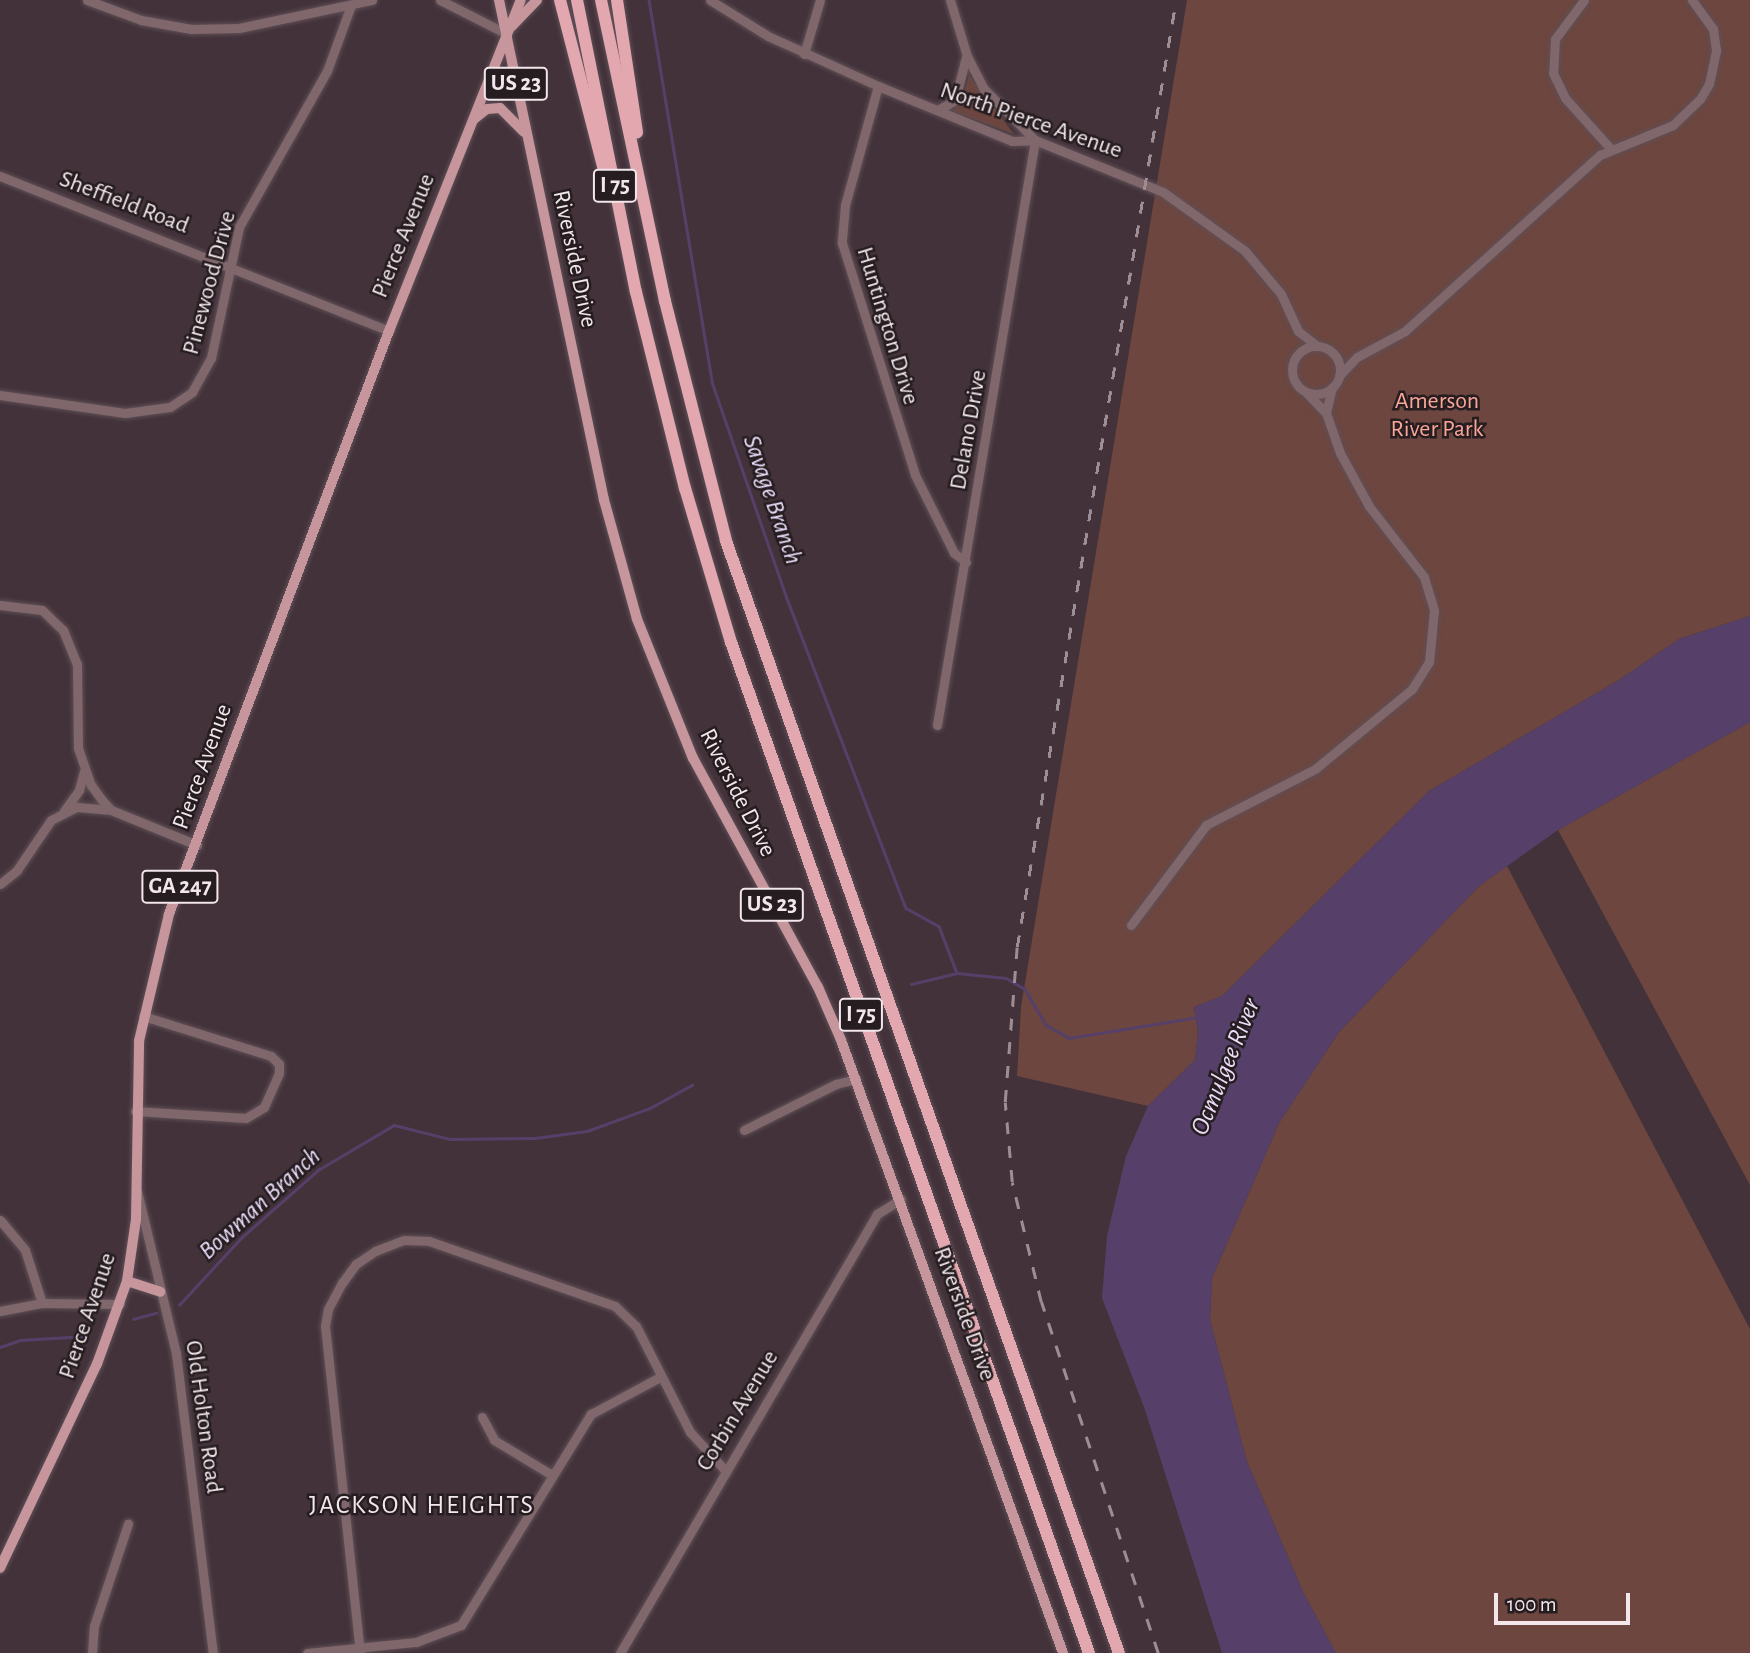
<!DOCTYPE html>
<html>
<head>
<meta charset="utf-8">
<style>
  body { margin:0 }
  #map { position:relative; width:1750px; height:1653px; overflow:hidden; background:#43323a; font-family:"Alegreya Sans",sans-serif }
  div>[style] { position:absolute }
  .green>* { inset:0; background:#6d463f }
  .water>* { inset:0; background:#564069 }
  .stream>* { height:2.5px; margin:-1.25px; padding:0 1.25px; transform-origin:1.25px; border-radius:1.25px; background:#564069 }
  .roads { filter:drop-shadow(0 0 2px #5f4f56) drop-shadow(0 0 2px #5f4f56) }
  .minor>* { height:9px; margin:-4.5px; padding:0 4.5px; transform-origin:4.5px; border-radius:4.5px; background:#80676b }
  .minor>.ring { margin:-4.5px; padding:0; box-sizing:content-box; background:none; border:9px solid #80676b; border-radius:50% }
  .major>* { height:10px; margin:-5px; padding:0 5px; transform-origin:5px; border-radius:5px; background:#c7959c }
  .highway>* { height:12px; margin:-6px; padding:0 6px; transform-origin:6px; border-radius:6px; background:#e3a7af }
  .rail>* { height:2.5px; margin-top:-1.25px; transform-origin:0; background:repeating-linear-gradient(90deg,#9c8e94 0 12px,transparent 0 24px) }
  span { translate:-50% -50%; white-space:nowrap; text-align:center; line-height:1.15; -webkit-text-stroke:5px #251d20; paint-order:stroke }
  .shield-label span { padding:2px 5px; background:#251d20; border:2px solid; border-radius:5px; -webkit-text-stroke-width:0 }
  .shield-label { font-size:23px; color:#f3e7ec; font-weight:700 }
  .street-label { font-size:24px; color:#f3e7ec }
  .park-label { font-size:24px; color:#f9a698 }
  .water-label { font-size:26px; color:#eadcf8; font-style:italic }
  .neighbourhood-label { font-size:26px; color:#f3e7ec; letter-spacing:2px }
  .scale { position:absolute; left:1494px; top:1593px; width:136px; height:32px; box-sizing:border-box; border:4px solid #f3e7ec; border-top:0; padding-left:9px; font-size:21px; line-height:24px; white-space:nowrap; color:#f3e7ec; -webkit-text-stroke:5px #251d20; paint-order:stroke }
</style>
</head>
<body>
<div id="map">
  <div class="green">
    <i style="clip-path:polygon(1187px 0,1750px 0,1750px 616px,1679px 639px,1619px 680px,1429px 791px,1222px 996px,1194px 1007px,1198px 1032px,1195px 1060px,1148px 1106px,1017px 1076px,1021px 1007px)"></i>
    <i style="clip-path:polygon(969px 75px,1014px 134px,952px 111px,963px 97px)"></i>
    <i style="clip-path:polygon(1750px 722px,1750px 1185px,1558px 830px)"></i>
    <i style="clip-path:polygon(1507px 866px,1750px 1329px,1750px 1653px,1336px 1653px,1304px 1594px,1247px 1462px,1210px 1320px,1212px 1278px,1279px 1123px,1339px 1032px,1479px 886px)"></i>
  </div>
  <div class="water">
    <i style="clip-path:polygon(1750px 616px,1750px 722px,1558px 830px,1479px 886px,1339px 1032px,1279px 1123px,1212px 1278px,1210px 1320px,1247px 1462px,1304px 1594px,1336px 1653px,1222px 1653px,1144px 1407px,1102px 1298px,1107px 1236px,1126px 1156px,1148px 1106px,1195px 1060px,1198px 1032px,1194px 1007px,1222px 996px,1429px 791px,1619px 680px,1679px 639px)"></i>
  </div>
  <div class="stream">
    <i style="left:649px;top:0;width:387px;rotate:80.6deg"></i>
    <i style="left:712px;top:382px;width:232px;rotate:70.9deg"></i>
    <i style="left:788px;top:601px;width:329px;rotate:69deg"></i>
    <i style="left:906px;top:908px;width:38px;rotate:29deg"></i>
    <i style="left:939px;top:926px;width:50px;rotate:69deg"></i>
    <i style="left:911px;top:984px;width:47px;rotate:-13.4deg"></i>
    <i style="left:957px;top:973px;width:49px;rotate:5.8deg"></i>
    <i style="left:1006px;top:978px;width:22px;rotate:30deg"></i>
    <i style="left:1025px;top:989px;width:42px;rotate:59.7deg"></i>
    <i style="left:1046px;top:1025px;width:26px;rotate:29deg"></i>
    <i style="left:1069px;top:1038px;width:132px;rotate:-9.2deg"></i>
    <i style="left:179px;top:1305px;width:91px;rotate:-47.2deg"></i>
    <i style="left:241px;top:1238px;width:103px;rotate:-41.4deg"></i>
    <i style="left:318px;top:1170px;width:88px;rotate:-30.6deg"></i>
    <i style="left:394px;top:1125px;width:58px;rotate:14deg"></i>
    <i style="left:450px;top:1139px;width:85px;rotate:-0.7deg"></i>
    <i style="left:535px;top:1138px;width:52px;rotate:-7.7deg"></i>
    <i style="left:587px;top:1131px;width:67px;rotate:-20.1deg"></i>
    <i style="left:650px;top:1108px;width:48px;rotate:-28.7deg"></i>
    <i style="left:133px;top:1319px;width:24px;rotate:-15deg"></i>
    <i style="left:0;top:1347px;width:21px;rotate:-19deg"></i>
    <i style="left:20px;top:1340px;width:67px;rotate:-3.4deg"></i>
  </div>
  <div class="roads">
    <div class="minor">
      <i style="left:87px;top:0;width:58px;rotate:20.3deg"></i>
      <i style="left:141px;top:20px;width:51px;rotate:10.2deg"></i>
      <i style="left:191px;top:29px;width:48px;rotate:-1.2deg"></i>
      <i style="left:239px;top:28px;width:136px;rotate:-11.9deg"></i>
      <i style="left:440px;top:0;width:73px;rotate:26.9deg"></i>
      <i style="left:710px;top:0;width:68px;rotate:31.8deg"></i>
      <i style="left:768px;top:36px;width:121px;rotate:24.4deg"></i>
      <i style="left:878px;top:86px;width:145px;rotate:22.3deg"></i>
      <i style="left:1012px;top:141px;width:23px;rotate:-2deg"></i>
      <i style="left:1035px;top:140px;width:138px;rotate:22.1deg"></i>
      <i style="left:1163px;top:192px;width:101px;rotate:35.7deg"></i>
      <i style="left:1245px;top:251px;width:56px;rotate:50.1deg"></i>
      <i style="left:1281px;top:294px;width:41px;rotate:65.3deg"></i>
      <i style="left:1298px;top:331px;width:24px;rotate:38deg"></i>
      <i style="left:950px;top:0;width:59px;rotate:73.1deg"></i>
      <i style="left:967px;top:56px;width:36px;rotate:63deg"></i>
      <i style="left:983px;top:88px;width:74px;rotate:45deg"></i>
      <i style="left:1584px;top:0;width:49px;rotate:126.6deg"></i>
      <i style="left:1555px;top:39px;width:34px;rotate:93deg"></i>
      <i style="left:1553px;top:73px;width:28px;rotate:64deg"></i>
      <i style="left:1565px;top:98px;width:67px;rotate:48deg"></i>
      <i style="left:804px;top:54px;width:56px;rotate:-73.5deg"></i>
      <i style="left:878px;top:86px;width:123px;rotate:105.5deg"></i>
      <i style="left:845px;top:205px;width:38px;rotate:95deg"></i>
      <i style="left:842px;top:243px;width:243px;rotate:72.5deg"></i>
      <i style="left:915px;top:475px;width:87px;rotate:63.4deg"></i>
      <i style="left:954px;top:553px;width:15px;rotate:37deg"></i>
      <i style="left:938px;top:110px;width:20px;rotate:-30deg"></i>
      <i style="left:955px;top:100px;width:44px;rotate:-75.7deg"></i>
      <i style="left:0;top:176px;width:419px;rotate:21.7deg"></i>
      <i class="ring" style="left:1292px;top:346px;width:39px;height:39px"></i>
      <i style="left:1339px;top:376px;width:26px;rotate:-47deg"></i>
      <i style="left:1357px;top:357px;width:55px;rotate:-28.4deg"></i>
      <i style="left:1405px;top:331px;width:263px;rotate:-42.1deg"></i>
      <i style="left:1600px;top:155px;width:79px;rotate:-22.3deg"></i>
      <i style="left:1673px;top:125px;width:37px;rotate:-44deg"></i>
      <i style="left:1700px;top:99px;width:17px;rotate:-59deg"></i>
      <i style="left:1709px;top:84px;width:35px;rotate:-78deg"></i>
      <i style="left:1716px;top:50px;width:21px;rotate:-98deg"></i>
      <i style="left:1713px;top:29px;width:36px;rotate:-126deg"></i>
      <i style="left:0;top:395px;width:126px;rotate:8.2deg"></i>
      <i style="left:125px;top:413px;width:45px;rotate:-7.6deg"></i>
      <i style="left:170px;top:407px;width:27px;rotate:-34deg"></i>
      <i style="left:192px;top:392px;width:39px;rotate:-61deg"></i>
      <i style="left:211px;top:358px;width:134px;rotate:-77.9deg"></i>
      <i style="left:239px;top:227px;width:179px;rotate:-60.6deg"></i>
      <i style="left:327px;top:71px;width:70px;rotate:-70deg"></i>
      <i style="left:1326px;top:413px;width:26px;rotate:-77deg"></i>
      <i style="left:0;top:605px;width:42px;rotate:6.8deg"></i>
      <i style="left:42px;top:610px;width:29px;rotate:44deg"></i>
      <i style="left:63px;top:630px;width:37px;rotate:68deg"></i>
      <i style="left:77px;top:664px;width:84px;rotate:89.3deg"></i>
      <i style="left:78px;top:748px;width:39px;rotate:71deg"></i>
      <i style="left:91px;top:785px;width:19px;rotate:54deg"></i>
      <i style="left:102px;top:800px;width:13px;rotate:48deg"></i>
      <i style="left:111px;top:810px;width:93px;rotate:22.1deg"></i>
      <i style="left:937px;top:725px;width:593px;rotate:-80.49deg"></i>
      <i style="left:64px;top:811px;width:26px;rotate:-54deg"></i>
      <i style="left:79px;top:790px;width:20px;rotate:-75deg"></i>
      <i style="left:0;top:884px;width:22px;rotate:-39deg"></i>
      <i style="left:17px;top:870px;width:60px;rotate:-55.8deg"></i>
      <i style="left:51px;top:820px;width:29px;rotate:-27deg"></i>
      <i style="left:77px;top:807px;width:32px;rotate:5deg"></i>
      <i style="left:1131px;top:925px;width:125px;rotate:-53.1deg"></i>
      <i style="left:1206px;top:825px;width:123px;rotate:-27.2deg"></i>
      <i style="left:1315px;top:769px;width:126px;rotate:-39.5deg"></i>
      <i style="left:1412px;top:689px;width:32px;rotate:-58deg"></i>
      <i style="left:1429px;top:662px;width:52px;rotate:-84.5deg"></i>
      <i style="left:1434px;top:610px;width:34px;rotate:-107deg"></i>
      <i style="left:1424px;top:577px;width:90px;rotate:-127.8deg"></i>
      <i style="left:1369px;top:506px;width:60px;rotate:-118.7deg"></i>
      <i style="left:1340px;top:453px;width:42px;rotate:-109.3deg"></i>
      <i style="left:1326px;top:413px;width:29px;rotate:-134deg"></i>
      <i style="left:135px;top:1111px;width:111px;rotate:3.6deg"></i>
      <i style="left:246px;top:1118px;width:21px;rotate:-31deg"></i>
      <i style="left:264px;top:1107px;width:37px;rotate:-66deg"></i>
      <i style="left:279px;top:1073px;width:9px;rotate:-90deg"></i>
      <i style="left:279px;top:1064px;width:11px;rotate:-135deg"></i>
      <i style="left:271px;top:1056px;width:134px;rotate:-162.6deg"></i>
      <i style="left:744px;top:1130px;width:103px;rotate:-26.6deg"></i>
      <i style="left:836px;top:1084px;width:21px;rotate:-14deg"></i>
      <i style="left:137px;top:1191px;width:167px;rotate:76.5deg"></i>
      <i style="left:176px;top:1353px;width:302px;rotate:83deg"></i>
      <i style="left:0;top:1220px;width:39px;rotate:50deg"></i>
      <i style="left:25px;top:1250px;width:56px;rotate:72.2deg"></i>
      <i style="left:0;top:1311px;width:43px;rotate:-10.8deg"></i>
      <i style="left:42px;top:1303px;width:78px;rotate:0.7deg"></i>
      <i style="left:482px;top:1417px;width:26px;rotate:62deg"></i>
      <i style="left:494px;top:1440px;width:68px;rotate:31.1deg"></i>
      <i style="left:92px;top:1653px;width:27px;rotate:-86deg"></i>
      <i style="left:94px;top:1626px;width:108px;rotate:-71.6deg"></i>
      <i style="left:307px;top:1653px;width:110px;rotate:-5.8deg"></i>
      <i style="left:416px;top:1642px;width:48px;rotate:-20.7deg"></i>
      <i style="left:461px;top:1625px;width:248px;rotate:-58.4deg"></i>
      <i style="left:591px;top:1414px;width:78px;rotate:-28.2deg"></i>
      <i style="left:360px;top:1653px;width:329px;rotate:-96.1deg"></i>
      <i style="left:325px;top:1326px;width:17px;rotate:-80deg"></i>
      <i style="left:328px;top:1309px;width:30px;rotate:-62deg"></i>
      <i style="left:342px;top:1283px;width:24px;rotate:-54deg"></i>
      <i style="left:356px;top:1264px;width:23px;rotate:-34deg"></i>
      <i style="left:375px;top:1251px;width:31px;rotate:-21deg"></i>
      <i style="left:404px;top:1240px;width:25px;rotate:2deg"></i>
      <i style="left:429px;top:1241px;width:197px;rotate:19.3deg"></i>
      <i style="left:615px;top:1306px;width:29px;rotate:44deg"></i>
      <i style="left:636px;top:1326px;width:119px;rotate:63deg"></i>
      <i style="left:690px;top:1432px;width:52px;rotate:47.4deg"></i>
      <i style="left:620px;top:1653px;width:509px;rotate:-59.65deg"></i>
      <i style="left:877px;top:1214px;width:28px;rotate:-32deg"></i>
    </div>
    <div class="major">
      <i style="left:499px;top:0;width:511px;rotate:78.14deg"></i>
      <i style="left:604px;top:500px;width:123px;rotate:74.5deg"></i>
      <i style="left:637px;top:619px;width:150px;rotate:68.1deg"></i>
      <i style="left:693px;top:758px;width:261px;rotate:61.4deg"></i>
      <i style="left:818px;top:987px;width:58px;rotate:66.5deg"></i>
      <i style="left:841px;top:1040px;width:652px;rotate:70.09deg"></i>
      <i style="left:512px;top:26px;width:36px;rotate:-46deg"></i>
      <i style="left:474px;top:119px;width:16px;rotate:-38deg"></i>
      <i style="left:487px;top:109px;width:13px;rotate:-4deg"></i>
      <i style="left:500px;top:108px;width:34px;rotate:45deg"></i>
      <i style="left:127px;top:1281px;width:35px;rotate:18deg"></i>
      <i style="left:0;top:1568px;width:226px;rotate:-64.6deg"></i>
      <i style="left:97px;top:1364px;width:88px;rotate:-70.1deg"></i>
      <i style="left:127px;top:1281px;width:63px;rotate:-81.7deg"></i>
      <i style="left:136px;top:1219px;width:178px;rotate:-89deg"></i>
      <i style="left:139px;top:1041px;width:130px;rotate:-76.7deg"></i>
      <i style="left:169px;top:914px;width:623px;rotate:-69.33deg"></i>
      <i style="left:389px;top:331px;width:356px;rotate:-68.3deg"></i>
    </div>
    <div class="highway">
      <i style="left:560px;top:0;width:199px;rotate:75.5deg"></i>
      <i style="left:577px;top:0;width:298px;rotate:78.6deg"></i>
      <i style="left:636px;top:292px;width:202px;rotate:76deg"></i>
      <i style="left:685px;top:488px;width:161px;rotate:73.4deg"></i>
      <i style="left:731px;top:642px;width:1073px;rotate:70.5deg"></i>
      <i style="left:601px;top:0;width:308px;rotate:78deg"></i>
      <i style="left:665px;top:301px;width:248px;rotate:75.7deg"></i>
      <i style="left:726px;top:541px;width:1179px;rotate:70.54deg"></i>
      <i style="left:617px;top:0;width:134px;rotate:81.4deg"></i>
    </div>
  </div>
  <div class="rail">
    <i style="left:1158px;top:1653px;width:370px;rotate:-108.4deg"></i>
    <i style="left:1041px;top:1302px;width:123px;rotate:-103.6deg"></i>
    <i style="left:1012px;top:1182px;width:80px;rotate:-95deg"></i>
    <i style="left:1005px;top:1102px;width:155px;rotate:-85.6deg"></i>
    <i style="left:1017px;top:947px;width:960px;rotate:-80.47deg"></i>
  </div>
  <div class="shield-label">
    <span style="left:516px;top:84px">US 23</span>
    <span style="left:615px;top:186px">I 75</span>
    <span style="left:180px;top:887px">GA 247</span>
    <span style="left:772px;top:905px">US 23</span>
    <span style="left:861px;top:1015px">I 75</span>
  </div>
  <div class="street-label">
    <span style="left:1031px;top:121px;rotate:19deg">North Pierce Avenue</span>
    <span style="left:124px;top:203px;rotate:21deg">Sheffield Road</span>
    <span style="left:404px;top:236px;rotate:-68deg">Pierce Avenue</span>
    <span style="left:574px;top:259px;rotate:78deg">Riverside Drive</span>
    <span style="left:210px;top:283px;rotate:-75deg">Pinewood Drive</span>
    <span style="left:887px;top:326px;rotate:73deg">Huntington Drive</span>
    <span style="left:969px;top:430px;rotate:-80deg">Delano Drive</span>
    <span style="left:203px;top:767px;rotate:-70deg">Pierce Avenue</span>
    <span style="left:737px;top:793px;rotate:63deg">Riverside Drive</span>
    <span style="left:964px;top:1314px;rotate:70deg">Riverside Drive</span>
    <span style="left:88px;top:1316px;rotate:-71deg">Pierce Avenue</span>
    <span style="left:738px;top:1411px;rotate:-59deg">Corbin Avenue</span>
    <span style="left:203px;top:1417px;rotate:82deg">Old Holton Road</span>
  </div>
  <div class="park-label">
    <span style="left:1437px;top:416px">Amerson<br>River Park</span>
  </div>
  <div class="water-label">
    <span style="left:772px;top:500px;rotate:71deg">Savage Branch</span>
    <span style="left:1226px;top:1067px;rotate:-68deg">Ocmulgee River</span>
    <span style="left:260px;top:1204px;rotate:-42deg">Bowman Branch</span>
  </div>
  <div class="neighbourhood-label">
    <span style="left:422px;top:1506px">JACKSON HEIGHTS</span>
  </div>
  <div class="scale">100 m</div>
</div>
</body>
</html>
